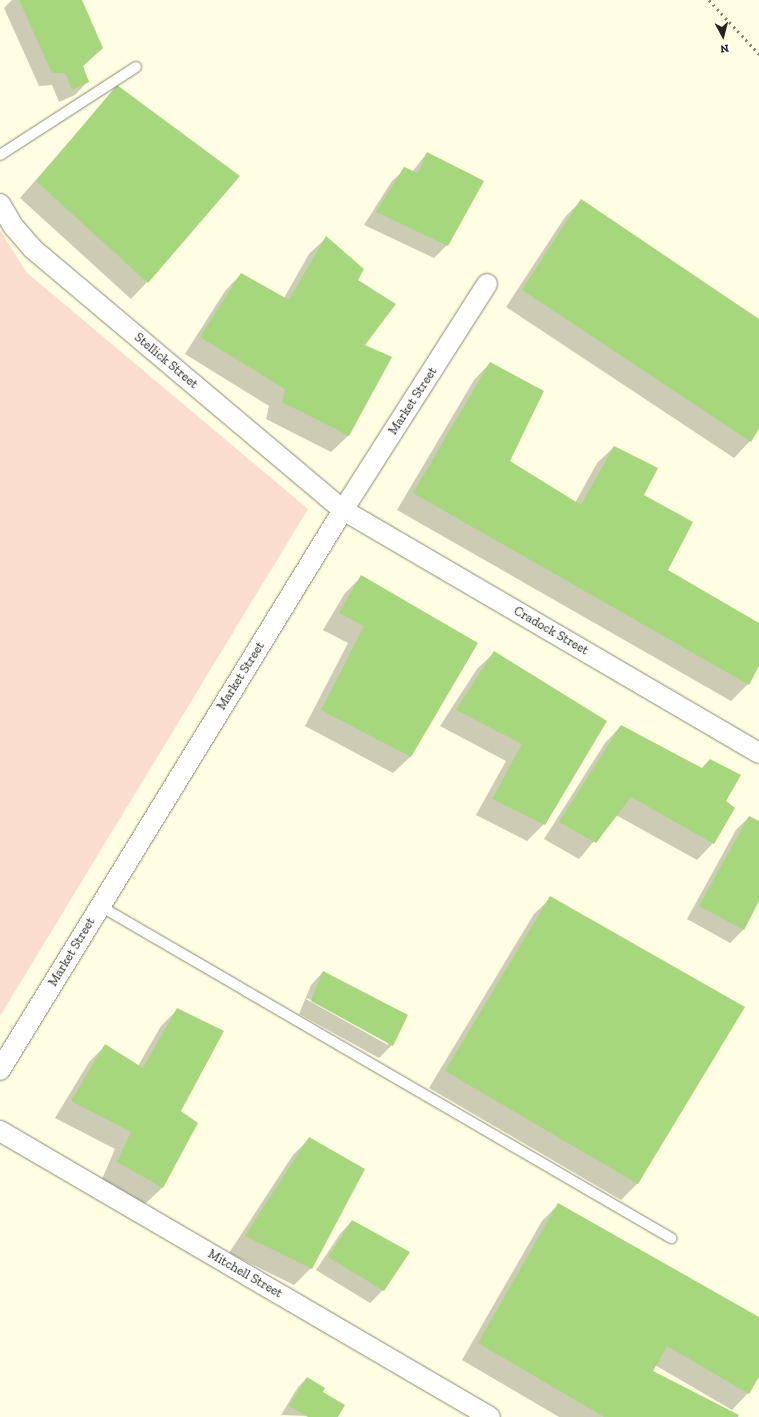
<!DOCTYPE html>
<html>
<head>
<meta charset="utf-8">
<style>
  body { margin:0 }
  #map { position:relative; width:759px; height:1417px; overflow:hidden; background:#fffee2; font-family:"Zilla Slab",serif }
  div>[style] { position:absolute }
  .green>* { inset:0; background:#faddcc }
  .shadow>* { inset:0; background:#0003 }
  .building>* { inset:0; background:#a7d77d }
  .roads { filter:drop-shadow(0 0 1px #8a8970) drop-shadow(0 0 1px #8a8970) }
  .service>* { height:10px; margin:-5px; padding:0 5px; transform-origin:5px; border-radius:5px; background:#fff }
  .minor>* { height:20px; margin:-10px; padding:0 10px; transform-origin:10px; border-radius:10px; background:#fff }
  .rail>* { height:3px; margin-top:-1.5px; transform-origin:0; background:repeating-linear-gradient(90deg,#868573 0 2px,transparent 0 6px) }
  span { translate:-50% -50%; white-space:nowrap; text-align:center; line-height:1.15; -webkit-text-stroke:3px #fff; paint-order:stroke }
  .street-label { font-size:13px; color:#25241a }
  .north { position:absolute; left:703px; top:16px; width:40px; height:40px; -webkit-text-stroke:3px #fff; paint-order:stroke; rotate:173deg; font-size:11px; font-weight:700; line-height:16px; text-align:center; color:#25241a }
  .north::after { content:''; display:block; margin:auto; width:14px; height:18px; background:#25241a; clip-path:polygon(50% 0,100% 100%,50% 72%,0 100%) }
</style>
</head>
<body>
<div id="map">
  <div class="green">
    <i style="clip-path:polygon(0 230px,26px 272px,308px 509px,0 1016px)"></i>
  </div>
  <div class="shadow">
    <i style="clip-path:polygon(12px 0,81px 0,82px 67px,87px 82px,75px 95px,59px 102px,52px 85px,39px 86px,4px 8px)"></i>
    <i style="clip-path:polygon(117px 87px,147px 282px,131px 299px,20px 198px)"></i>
    <i style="clip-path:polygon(427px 153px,483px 181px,447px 245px,434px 258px,364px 225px,392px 181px,405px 169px,412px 172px)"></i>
    <i style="clip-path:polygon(582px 200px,759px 321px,759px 427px,750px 441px,734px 458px,506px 307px,565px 217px)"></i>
    <i style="clip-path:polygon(326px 238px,356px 280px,363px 345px,390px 357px,348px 436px,331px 452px,266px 419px,269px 406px,185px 354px,225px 291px,241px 274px,284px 298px,309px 254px)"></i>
    <i style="clip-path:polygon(490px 363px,509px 462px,575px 503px,597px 463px,614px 447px,642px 495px,667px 570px,759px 625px,759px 664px,748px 684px,731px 701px,397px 510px,474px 380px)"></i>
    <i style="clip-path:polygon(361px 577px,477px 643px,410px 757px,393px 773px,305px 726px,348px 643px,323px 630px,345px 593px)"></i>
    <i style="clip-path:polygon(494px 653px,606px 721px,544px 824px,527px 841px,476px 815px,506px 761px,440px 726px,477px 669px)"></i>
    <i style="clip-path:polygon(621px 726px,725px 801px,713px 843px,697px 860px,616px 815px,579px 859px,544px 839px,605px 743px)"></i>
    <i style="clip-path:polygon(749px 817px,759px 822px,759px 899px,743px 930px,730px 943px,687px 919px,736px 830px)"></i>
    <i style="clip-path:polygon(551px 898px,743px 1007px,637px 1184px,621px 1200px,429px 1088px,534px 914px)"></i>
    <i style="clip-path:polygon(evenodd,323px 972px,392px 1045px,379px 1058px,299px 1014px,311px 985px,323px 972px,307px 998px,388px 1042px,388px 1045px,306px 999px,307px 998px)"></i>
    <i style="clip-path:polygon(178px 1009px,179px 1111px,196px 1123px,162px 1188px,145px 1204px,102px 1179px,115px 1149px,55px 1118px,89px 1062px,105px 1046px,138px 1066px,161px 1026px)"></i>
    <i style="clip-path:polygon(309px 1139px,311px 1268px,294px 1285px,229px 1253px,293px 1155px)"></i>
    <i style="clip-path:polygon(559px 1204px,759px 1318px,759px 1376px,748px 1393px,732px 1410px,655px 1365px,651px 1371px,737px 1417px,559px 1417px,462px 1360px,542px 1221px)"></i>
    <i style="clip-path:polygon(352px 1221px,383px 1290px,370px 1303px,316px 1270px,340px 1234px)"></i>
    <i style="clip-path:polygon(307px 1378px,322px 1392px,337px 1417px,281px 1415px,298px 1387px)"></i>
  </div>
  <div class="building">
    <i style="clip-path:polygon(19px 0,82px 0,103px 48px,83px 66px,89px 82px,72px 90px,65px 73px,52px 73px)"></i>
    <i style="clip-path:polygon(117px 85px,240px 176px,148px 283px,36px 181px)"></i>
    <i style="clip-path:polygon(427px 152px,484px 181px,448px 246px,376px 212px,404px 167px,418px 173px)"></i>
    <i style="clip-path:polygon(581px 199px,759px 319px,759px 429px,751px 442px,522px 290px)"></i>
    <i style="clip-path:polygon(326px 236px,364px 269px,358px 280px,396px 304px,365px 345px,392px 357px,349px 436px,282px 402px,285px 389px,200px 337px,241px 273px,289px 300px)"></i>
    <i style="clip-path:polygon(490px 362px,544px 391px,510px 461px,581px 505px,614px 446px,658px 468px,644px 495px,693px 522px,668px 570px,759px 623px,759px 666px,749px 685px,413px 493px)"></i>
    <i style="clip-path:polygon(361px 575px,478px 643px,411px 757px,321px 710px,364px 626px,339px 613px)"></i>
    <i style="clip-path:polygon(494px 651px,607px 721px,545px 825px,492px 799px,522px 744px,456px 710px)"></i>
    <i style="clip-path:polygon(621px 725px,702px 768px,710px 759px,741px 775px,726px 801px,735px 808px,714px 844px,631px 797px,596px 843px,559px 822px)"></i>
    <i style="clip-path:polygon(749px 816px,759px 821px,759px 901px,744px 930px,699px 906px)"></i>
    <i style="clip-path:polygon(550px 896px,745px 1007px,638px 1184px,445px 1071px)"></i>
    <i style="clip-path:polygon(323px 971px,408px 1015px,393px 1046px,311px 1001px)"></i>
    <i style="clip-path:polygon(177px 1008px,224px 1031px,181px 1111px,198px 1123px,163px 1188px,117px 1162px,131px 1132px,71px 1101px,105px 1044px,143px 1068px)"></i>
    <i style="clip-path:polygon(309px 1137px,365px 1169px,312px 1269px,245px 1236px)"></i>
    <i style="clip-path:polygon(558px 1203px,759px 1317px,759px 1377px,749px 1394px,667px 1346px,653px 1371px,739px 1415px,738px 1417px,604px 1417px,478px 1343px)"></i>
    <i style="clip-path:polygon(352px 1220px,410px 1252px,384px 1291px,328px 1257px)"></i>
    <i style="clip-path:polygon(307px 1377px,325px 1388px,323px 1392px,345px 1405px,338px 1417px,308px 1417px,289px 1406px)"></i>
  </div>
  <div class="roads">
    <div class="service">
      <i style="left:0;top:155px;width:162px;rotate:-32.9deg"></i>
      <i style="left:100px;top:906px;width:661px;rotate:30.18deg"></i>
    </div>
    <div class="minor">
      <i style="left:0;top:204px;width:26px;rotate:59deg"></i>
      <i style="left:13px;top:226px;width:30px;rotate:49deg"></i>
      <i style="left:33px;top:249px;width:405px;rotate:40.1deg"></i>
      <i style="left:343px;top:510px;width:482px;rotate:30.3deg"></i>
      <i style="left:0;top:1070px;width:657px;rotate:-58.51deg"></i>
      <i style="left:343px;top:510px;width:268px;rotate:-57.5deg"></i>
      <i style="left:0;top:1131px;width:567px;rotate:30.27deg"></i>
    </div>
  </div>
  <div class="rail">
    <i style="left:709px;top:0;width:74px;rotate:47.2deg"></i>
  </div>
  <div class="street-label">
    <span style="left:166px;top:361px;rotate:40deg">Stellick Street</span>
    <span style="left:413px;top:401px;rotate:-57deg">Market Street</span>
    <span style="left:551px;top:631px;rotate:30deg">Cradock Street</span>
    <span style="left:241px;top:676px;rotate:-58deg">Market Street</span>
    <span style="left:72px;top:952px;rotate:-59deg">Market Street</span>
    <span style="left:245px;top:1274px;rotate:30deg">Mitchell Street</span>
  </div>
  <div class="north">N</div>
</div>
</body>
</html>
